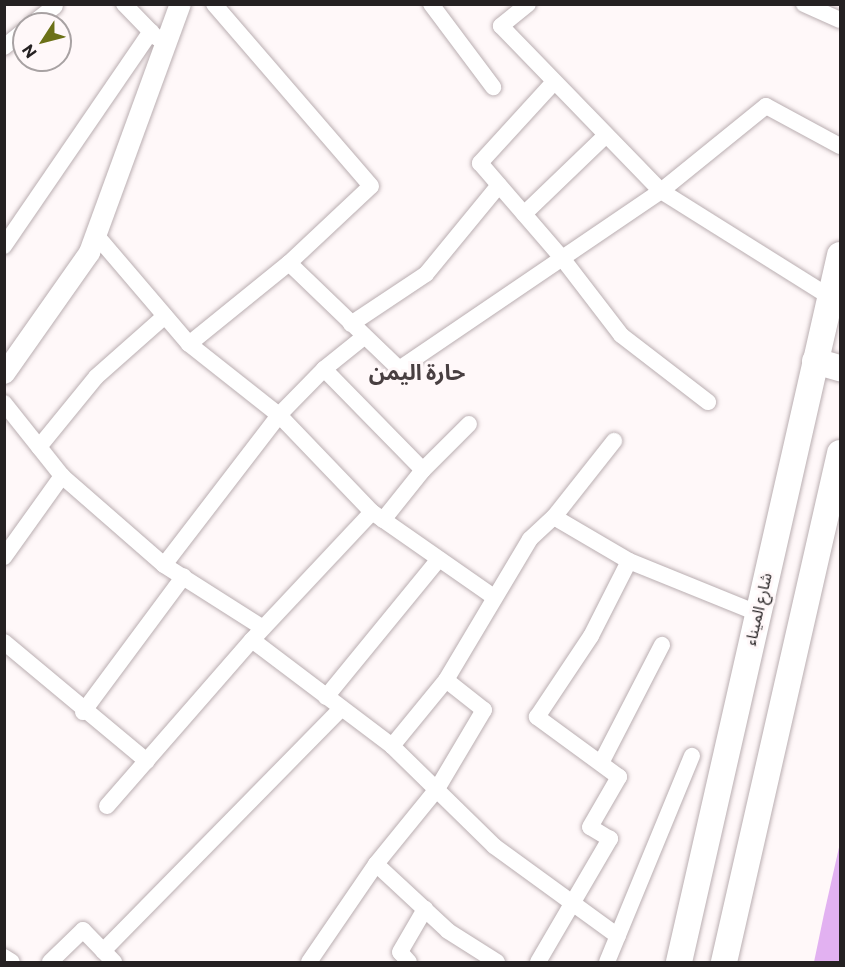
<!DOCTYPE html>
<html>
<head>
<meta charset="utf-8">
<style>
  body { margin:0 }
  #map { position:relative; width:845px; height:967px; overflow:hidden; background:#fff8f9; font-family:Commissioner,"Noto Sans Arabic",sans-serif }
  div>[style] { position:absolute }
  .water>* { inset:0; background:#e2b1f1 }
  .roads { filter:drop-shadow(0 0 2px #baaeb1) drop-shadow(0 0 2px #baaeb1) }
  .minor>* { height:16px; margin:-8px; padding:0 8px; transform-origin:8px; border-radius:8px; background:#fff }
  .tertiary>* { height:21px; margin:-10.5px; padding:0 10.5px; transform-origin:10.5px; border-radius:10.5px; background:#fff }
  .primary>* { height:26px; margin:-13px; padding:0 13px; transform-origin:13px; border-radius:13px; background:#fff }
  span { translate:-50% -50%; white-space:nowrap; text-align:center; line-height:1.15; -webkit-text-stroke:6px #fff8f9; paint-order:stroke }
  .street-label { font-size:16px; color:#252122 }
  .district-label { font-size:22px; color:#483f41; font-weight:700 }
  .frame { position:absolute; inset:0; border:6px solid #252122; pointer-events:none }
  .north { position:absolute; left:12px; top:12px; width:60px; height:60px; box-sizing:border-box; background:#fff8f9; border:2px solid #a8a2a3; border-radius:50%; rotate:234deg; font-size:16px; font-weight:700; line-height:24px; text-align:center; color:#252122 }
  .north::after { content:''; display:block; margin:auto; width:21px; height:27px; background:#6c7117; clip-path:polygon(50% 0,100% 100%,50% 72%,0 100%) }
</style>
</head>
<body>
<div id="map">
  <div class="water">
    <i style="clip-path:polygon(840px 843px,840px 962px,814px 962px,824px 914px)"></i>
  </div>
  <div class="roads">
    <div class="minor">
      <i style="left:124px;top:4px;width:47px;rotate:45.9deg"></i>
      <i style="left:431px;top:4px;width:104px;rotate:53.2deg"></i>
      <i style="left:528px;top:4px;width:35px;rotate:141deg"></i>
      <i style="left:501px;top:26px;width:230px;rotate:45.9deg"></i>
      <i style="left:661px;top:191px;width:199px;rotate:32.1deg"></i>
      <i style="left:804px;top:4px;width:39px;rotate:24deg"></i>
      <i style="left:32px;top:24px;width:29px;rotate:-38deg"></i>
      <i style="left:4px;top:47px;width:26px;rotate:-39deg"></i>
      <i style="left:554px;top:82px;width:110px;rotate:132.4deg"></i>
      <i style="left:480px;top:163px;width:125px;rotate:49.2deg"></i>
      <i style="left:562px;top:258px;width:97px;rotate:52.5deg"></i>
      <i style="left:621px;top:335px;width:110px;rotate:37.6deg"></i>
      <i style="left:524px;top:214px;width:114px;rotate:-43.9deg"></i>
      <i style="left:96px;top:235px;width:143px;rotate:49.5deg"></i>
      <i style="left:189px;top:344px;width:129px;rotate:-39deg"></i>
      <i style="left:289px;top:263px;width:112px;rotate:-43.2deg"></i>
      <i style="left:371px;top:186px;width:240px;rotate:-130.8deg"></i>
      <i style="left:4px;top:246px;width:260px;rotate:-55.6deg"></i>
      <i style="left:289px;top:263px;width:153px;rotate:43.9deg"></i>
      <i style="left:399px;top:369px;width:317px;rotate:-34.2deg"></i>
      <i style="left:661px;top:191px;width:135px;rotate:-39deg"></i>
      <i style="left:766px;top:106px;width:84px;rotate:28.4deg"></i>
      <i style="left:351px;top:324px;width:90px;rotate:-33.7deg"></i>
      <i style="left:426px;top:274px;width:115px;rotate:-50.6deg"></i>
      <i style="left:189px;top:344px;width:115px;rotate:38.3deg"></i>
      <i style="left:279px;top:415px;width:134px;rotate:46.2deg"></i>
      <i style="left:372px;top:512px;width:149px;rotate:34.9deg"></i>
      <i style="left:324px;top:369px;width:141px;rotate:45.6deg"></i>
      <i style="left:4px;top:403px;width:93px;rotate:51.5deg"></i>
      <i style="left:62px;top:476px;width:135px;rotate:41.1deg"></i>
      <i style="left:164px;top:565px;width:117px;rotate:32.5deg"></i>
      <i style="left:39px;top:447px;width:90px;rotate:-50.8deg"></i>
      <i style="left:96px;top:377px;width:92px;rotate:-41.5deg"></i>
      <i style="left:554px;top:517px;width:87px;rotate:30.4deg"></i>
      <i style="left:629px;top:561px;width:138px;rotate:22.1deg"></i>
      <i style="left:383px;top:520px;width:64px;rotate:-51.3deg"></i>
      <i style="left:423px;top:470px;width:65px;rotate:-45deg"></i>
      <i style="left:4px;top:557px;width:100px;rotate:-54.4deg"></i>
      <i style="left:164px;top:565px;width:189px;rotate:-52.5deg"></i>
      <i style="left:279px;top:415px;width:64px;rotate:-45.6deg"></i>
      <i style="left:324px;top:369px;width:51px;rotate:-38.7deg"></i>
      <i style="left:252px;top:640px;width:176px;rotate:37.1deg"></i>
      <i style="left:392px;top:746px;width:143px;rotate:44.4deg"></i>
      <i style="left:494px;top:846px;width:153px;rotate:36deg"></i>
      <i style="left:4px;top:642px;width:186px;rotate:39.8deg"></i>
      <i style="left:326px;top:697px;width:178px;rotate:-50.7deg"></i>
      <i style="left:83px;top:712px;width:169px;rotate:-53.4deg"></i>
      <i style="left:392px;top:746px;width:85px;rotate:-50.7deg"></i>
      <i style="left:446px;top:680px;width:164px;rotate:-59.2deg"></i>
      <i style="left:530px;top:539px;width:33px;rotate:-43deg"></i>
      <i style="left:554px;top:517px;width:97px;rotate:-51.7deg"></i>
      <i style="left:601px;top:763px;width:133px;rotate:-62.7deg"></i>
      <i style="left:107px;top:806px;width:220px;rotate:-48.9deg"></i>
      <i style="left:252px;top:640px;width:175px;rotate:-46.8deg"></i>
      <i style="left:376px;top:864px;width:98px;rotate:42.9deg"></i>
      <i style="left:448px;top:931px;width:58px;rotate:32.3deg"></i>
      <i style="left:103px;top:951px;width:339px;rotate:-45.5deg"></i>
      <i style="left:4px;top:957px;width:9px;rotate:32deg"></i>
      <i style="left:50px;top:962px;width:46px;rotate:-44.1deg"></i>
      <i style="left:83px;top:930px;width:45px;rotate:45.9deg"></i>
      <i style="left:309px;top:962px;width:119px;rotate:-55.6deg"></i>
      <i style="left:376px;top:864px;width:97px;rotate:-50.9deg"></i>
      <i style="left:437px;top:789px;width:92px;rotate:-59.3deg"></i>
      <i style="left:484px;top:710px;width:48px;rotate:-141.7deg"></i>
      <i style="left:409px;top:962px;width:13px;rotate:-132deg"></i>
      <i style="left:400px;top:952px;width:50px;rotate:-59.8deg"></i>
      <i style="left:538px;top:962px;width:143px;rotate:-59.7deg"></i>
      <i style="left:610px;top:839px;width:23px;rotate:-149deg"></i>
      <i style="left:590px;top:827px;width:58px;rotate:-59.9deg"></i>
      <i style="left:619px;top:777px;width:102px;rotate:-143.8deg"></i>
      <i style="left:537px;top:717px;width:97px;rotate:-56.3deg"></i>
      <i style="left:591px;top:636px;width:84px;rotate:-63.1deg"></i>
      <i style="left:607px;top:962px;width:223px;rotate:-67.6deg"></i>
    </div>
    <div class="tertiary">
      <i style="left:4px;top:373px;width:148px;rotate:-54.9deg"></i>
      <i style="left:89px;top:252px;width:264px;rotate:-69.9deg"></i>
    </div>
    <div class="primary">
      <i style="left:815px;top:361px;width:26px;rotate:16deg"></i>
      <i style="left:679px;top:962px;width:725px;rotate:-77.17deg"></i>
      <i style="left:724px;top:962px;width:522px;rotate:-77.16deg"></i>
    </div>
  </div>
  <div class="street-label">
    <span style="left:758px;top:609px;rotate:-77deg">شارع الميناء</span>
  </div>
  <div class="district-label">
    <span style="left:417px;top:372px">حارة اليمن</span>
  </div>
  <div class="frame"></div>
  <div class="north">N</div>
</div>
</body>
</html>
